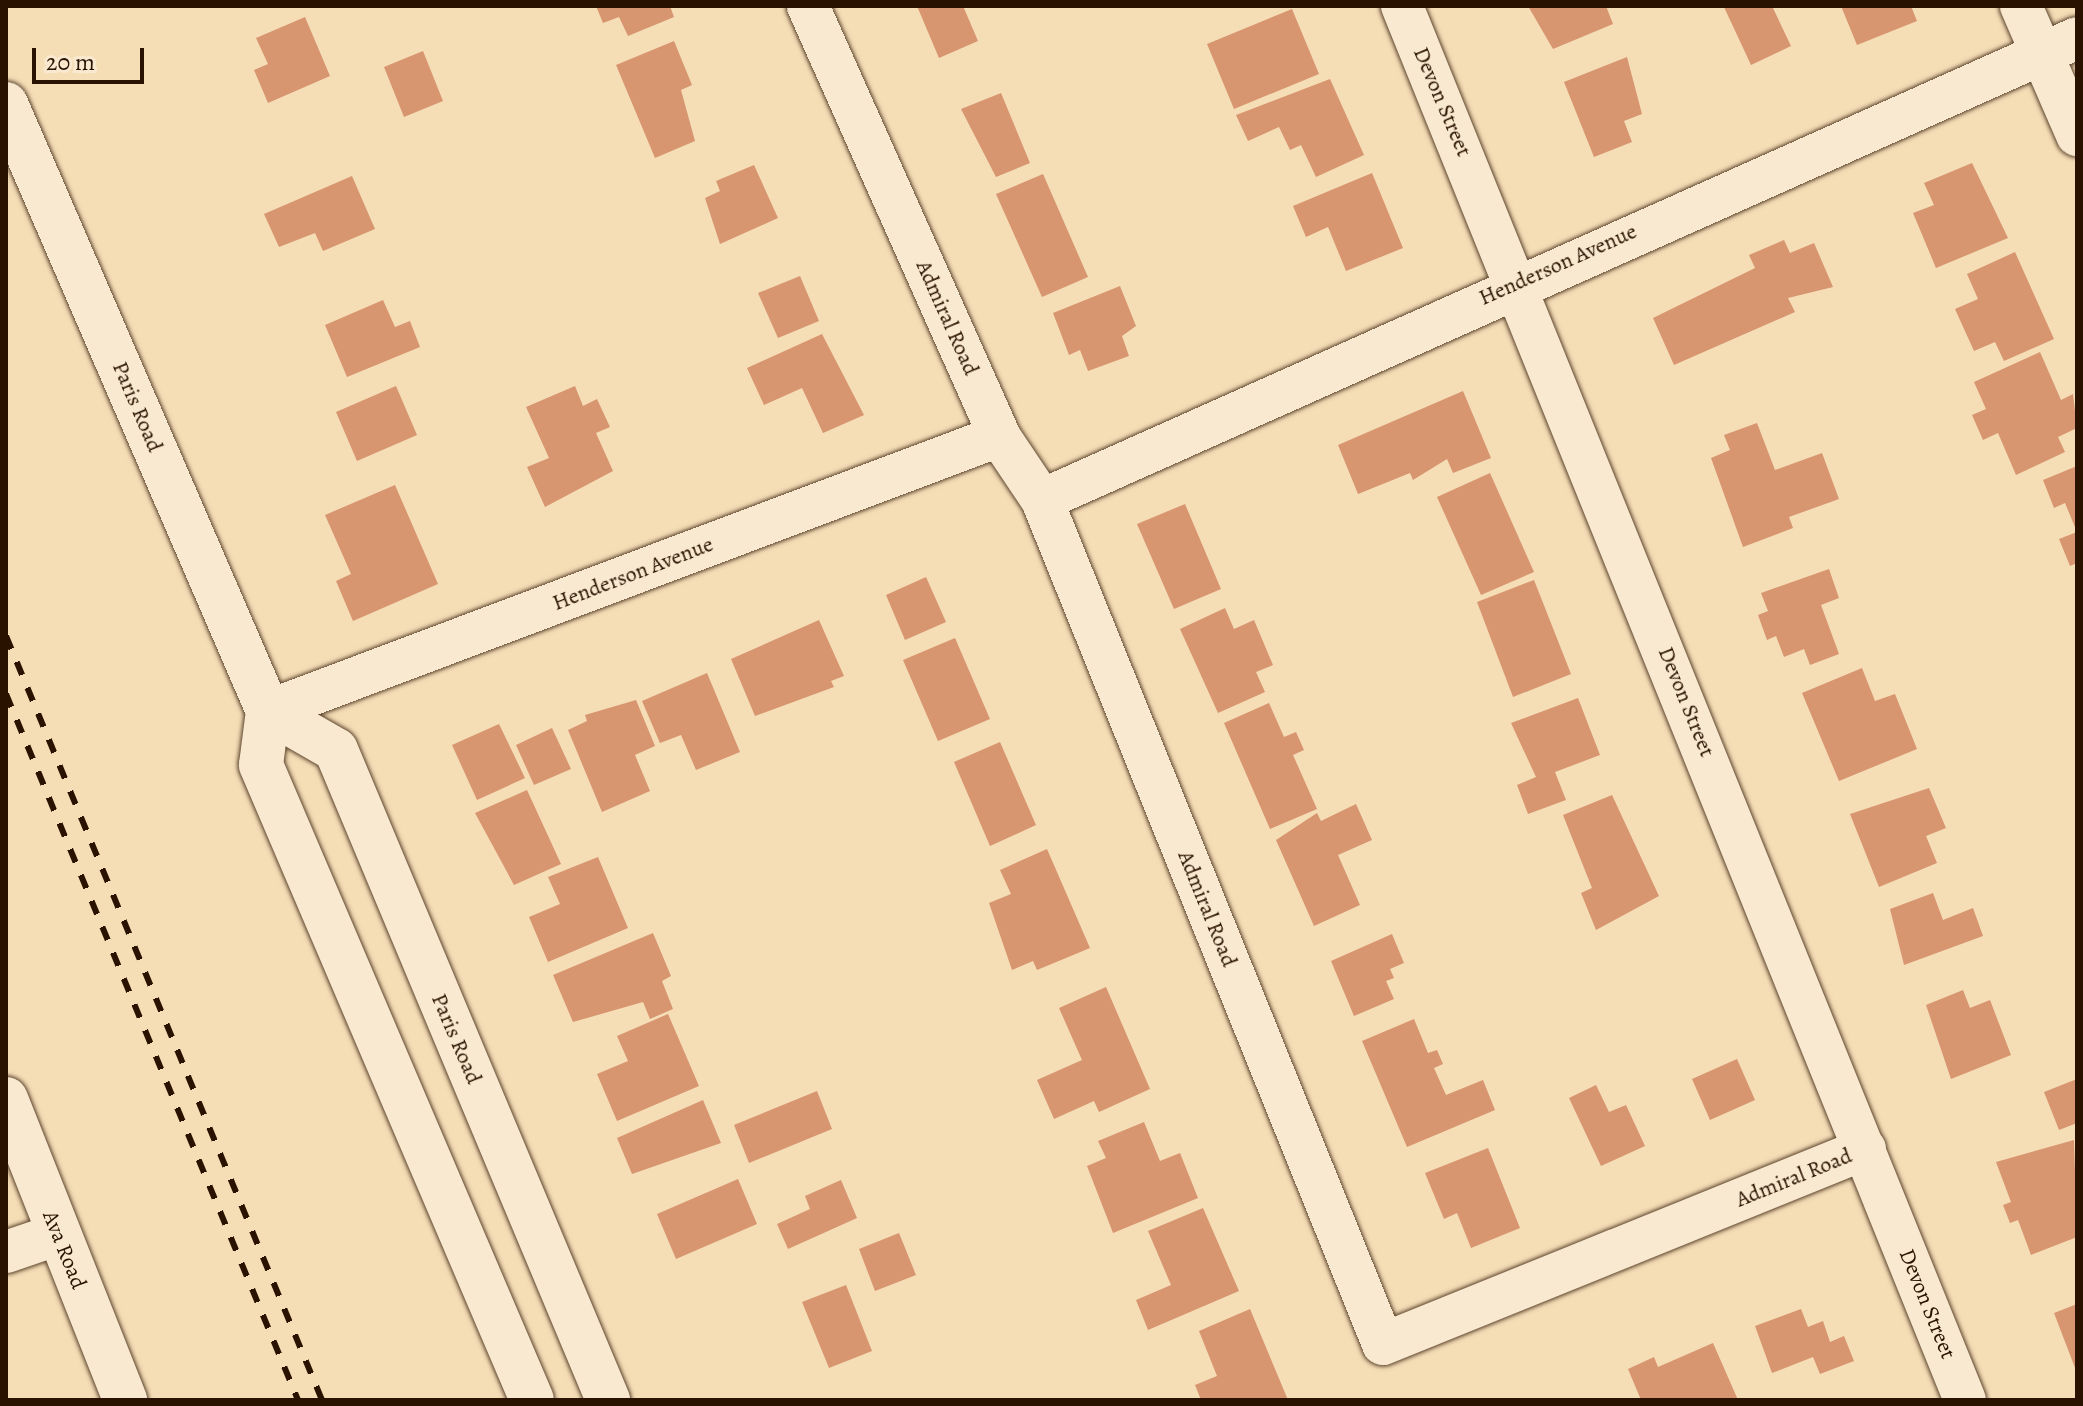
<!DOCTYPE html>
<html>
<head>
<meta charset="utf-8">
<style>
  body { margin:0 }
  #map { position:relative; width:2083px; height:1406px; overflow:hidden; background:#f5ddb6; font-family:Alegreya,serif }
  div>[style] { position:absolute }
  .building>* { inset:0; background:#d79570 }
  .roads { filter:drop-shadow(0 0 2px #5d452e) drop-shadow(0 0 2px #5d452e) }
  .minor>* { height:42px; margin:-21px; padding:0 21px; transform-origin:21px; border-radius:21px; background:#f8e9d0 }
  .tertiary>* { height:44px; margin:-22px; padding:0 22px; transform-origin:22px; border-radius:22px; background:#f8e9d0 }
  .secondary>* { height:44px; margin:-22px; padding:0 22px; transform-origin:22px; border-radius:22px; background:#f8e9d0 }
  .rail>* { height:6px; margin-top:-3px; transform-origin:0; background:repeating-linear-gradient(90deg,#2a1200 0 14px,transparent 0 28px) }
  span { translate:-50% -50%; white-space:nowrap; text-align:center; line-height:1.15; -webkit-text-stroke:6px #f8e9d0; paint-order:stroke }
  .street-label { font-size:22px; color:#2a1200 }
  .frame { position:absolute; inset:0; border:8px solid #2a1200; pointer-events:none }
  .scale { position:absolute; left:32px; top:48px; width:112px; height:36px; box-sizing:border-box; border:4px solid #2a1200; border-top:0; padding-left:10px; font-size:24px; line-height:28px; white-space:nowrap; color:#2a1200; -webkit-text-stroke:6px #f8e9d0; paint-order:stroke }
</style>
</head>
<body>
<div id="map">
  <div class="building">
    <i style="clip-path:polygon(596px 6px,670px 6px,674px 17px,628px 36px,619px 17px,603px 23px)"></i>
    <i style="clip-path:polygon(917px 6px,963px 6px,978px 41px,939px 58px)"></i>
    <i style="clip-path:polygon(1528px 6px,1606px 6px,1613px 24px,1553px 49px)"></i>
    <i style="clip-path:polygon(1772px 6px,1791px 46px,1751px 65px,1724px 7px)"></i>
    <i style="clip-path:polygon(1841px 6px,1911px 6px,1917px 21px,1857px 45px)"></i>
    <i style="clip-path:polygon(1292px 9px,1319px 74px,1234px 109px,1207px 44px)"></i>
    <i style="clip-path:polygon(305px 17px,330px 76px,268px 103px,254px 70px,268px 64px,256px 38px)"></i>
    <i style="clip-path:polygon(674px 41px,692px 85px,681px 90px,695px 141px,655px 158px,616px 65px)"></i>
    <i style="clip-path:polygon(423px 51px,443px 101px,404px 117px,384px 67px)"></i>
    <i style="clip-path:polygon(1627px 57px,1642px 114px,1624px 121px,1632px 142px,1594px 157px,1564px 82px)"></i>
    <i style="clip-path:polygon(1330px 79px,1364px 155px,1316px 177px,1301px 145px,1290px 150px,1279px 127px,1248px 141px,1236px 115px)"></i>
    <i style="clip-path:polygon(1001px 93px,1030px 163px,996px 177px,961px 109px)"></i>
    <i style="clip-path:polygon(1972px 163px,2008px 238px,1936px 268px,1913px 213px,1934px 205px,1924px 183px)"></i>
    <i style="clip-path:polygon(754px 165px,778px 218px,720px 244px,705px 198px,720px 191px,716px 181px)"></i>
    <i style="clip-path:polygon(1372px 173px,1403px 248px,1346px 271px,1328px 227px,1306px 237px,1293px 206px)"></i>
    <i style="clip-path:polygon(1043px 174px,1088px 277px,1042px 297px,996px 194px)"></i>
    <i style="clip-path:polygon(352px 176px,375px 229px,323px 251px,315px 233px,279px 247px,264px 214px)"></i>
    <i style="clip-path:polygon(1784px 240px,1790px 253px,1814px 243px,1833px 287px,1788px 298px,1795px 312px,1674px 365px,1653px 318px,1755px 268px,1749px 255px)"></i>
    <i style="clip-path:polygon(2015px 252px,2054px 339px,2004px 361px,1995px 342px,1974px 351px,1955px 309px,1978px 299px,1967px 274px)"></i>
    <i style="clip-path:polygon(800px 276px,819px 321px,778px 338px,758px 293px)"></i>
    <i style="clip-path:polygon(1120px 286px,1136px 326px,1122px 336px,1129px 356px,1088px 371px,1080px 350px,1069px 355px,1053px 313px)"></i>
    <i style="clip-path:polygon(383px 300px,395px 327px,410px 321px,420px 347px,347px 377px,325px 325px)"></i>
    <i style="clip-path:polygon(822px 334px,864px 415px,823px 433px,802px 388px,764px 405px,747px 368px)"></i>
    <i style="clip-path:polygon(2040px 352px,2061px 400px,2073px 394px,2077px 428px,2058px 437px,2065px 452px,2016px 475px,1998px 433px,1983px 440px,1972px 415px,1986px 409px,1974px 382px)"></i>
    <i style="clip-path:polygon(396px 386px,417px 435px,357px 461px,336px 412px)"></i>
    <i style="clip-path:polygon(575px 386px,583px 406px,597px 399px,610px 427px,596px 433px,613px 471px,545px 507px,527px 467px,549px 458px,526px 407px)"></i>
    <i style="clip-path:polygon(1463px 391px,1491px 458px,1453px 473px,1447px 459px,1413px 480px,1410px 473px,1358px 494px,1338px 445px)"></i>
    <i style="clip-path:polygon(1757px 423px,1775px 470px,1822px 453px,1839px 499px,1789px 517px,1793px 528px,1743px 547px,1711px 458px,1730px 450px,1724px 435px)"></i>
    <i style="clip-path:polygon(2077px 466px,2077px 563px,2070px 566px,2059px 539px,2077px 532px,2065px 503px,2054px 508px,2043px 480px)"></i>
    <i style="clip-path:polygon(1490px 473px,1534px 572px,1481px 595px,1437px 497px)"></i>
    <i style="clip-path:polygon(395px 485px,438px 584px,353px 621px,336px 581px,351px 574px,325px 515px)"></i>
    <i style="clip-path:polygon(1185px 504px,1221px 589px,1174px 609px,1137px 524px)"></i>
    <i style="clip-path:polygon(1829px 569px,1839px 598px,1821px 605px,1839px 654px,1810px 665px,1804px 649px,1784px 657px,1776px 636px,1767px 640px,1758px 615px,1768px 611px,1761px 593px)"></i>
    <i style="clip-path:polygon(926px 577px,946px 622px,905px 640px,886px 595px)"></i>
    <i style="clip-path:polygon(1534px 580px,1571px 674px,1513px 697px,1477px 602px)"></i>
    <i style="clip-path:polygon(1225px 608px,1234px 629px,1254px 620px,1273px 665px,1256px 672px,1265px 692px,1218px 713px,1180px 629px)"></i>
    <i style="clip-path:polygon(819px 620px,844px 676px,831px 681px,834px 687px,755px 716px,731px 659px)"></i>
    <i style="clip-path:polygon(955px 638px,990px 719px,938px 741px,903px 660px)"></i>
    <i style="clip-path:polygon(1862px 668px,1875px 701px,1895px 694px,1917px 749px,1839px 781px,1802px 693px)"></i>
    <i style="clip-path:polygon(707px 673px,740px 752px,696px 770px,681px 735px,660px 743px,642px 701px)"></i>
    <i style="clip-path:polygon(1578px 698px,1600px 755px,1555px 772px,1566px 800px,1528px 814px,1517px 785px,1536px 777px,1511px 723px)"></i>
    <i style="clip-path:polygon(636px 700px,655px 746px,635px 755px,650px 791px,602px 812px,568px 730px,587px 721px,585px 715px)"></i>
    <i style="clip-path:polygon(1269px 703px,1284px 737px,1296px 732px,1304px 750px,1293px 755px,1317px 809px,1270px 829px,1224px 723px)"></i>
    <i style="clip-path:polygon(499px 724px,525px 778px,477px 800px,452px 745px)"></i>
    <i style="clip-path:polygon(552px 728px,571px 769px,534px 785px,516px 745px)"></i>
    <i style="clip-path:polygon(1000px 742px,1036px 825px,990px 846px,954px 762px)"></i>
    <i style="clip-path:polygon(1929px 788px,1946px 828px,1926px 836px,1937px 863px,1879px 887px,1850px 814px)"></i>
    <i style="clip-path:polygon(527px 790px,561px 864px,514px 885px,475px 813px)"></i>
    <i style="clip-path:polygon(1612px 795px,1659px 896px,1596px 930px,1581px 893px,1592px 888px,1563px 815px)"></i>
    <i style="clip-path:polygon(1356px 804px,1372px 840px,1338px 855px,1360px 905px,1314px 926px,1276px 840px,1317px 813px,1321px 821px)"></i>
    <i style="clip-path:polygon(1047px 849px,1090px 948px,1037px 970px,1033px 961px,1012px 970px,989px 903px,1011px 894px,1000px 870px)"></i>
    <i style="clip-path:polygon(598px 857px,628px 928px,548px 962px,529px 917px,560px 904px,548px 877px)"></i>
    <i style="clip-path:polygon(1933px 893px,1943px 920px,1973px 908px,1983px 936px,1904px 965px,1890px 909px)"></i>
    <i style="clip-path:polygon(653px 933px,671px 976px,662px 981px,673px 1009px,650px 1019px,643px 1002px,573px 1022px,553px 975px)"></i>
    <i style="clip-path:polygon(1392px 934px,1404px 963px,1390px 969px,1394px 978px,1386px 981px,1394px 999px,1354px 1016px,1331px 961px)"></i>
    <i style="clip-path:polygon(1106px 987px,1150px 1089px,1099px 1112px,1094px 1101px,1054px 1119px,1037px 1080px,1082px 1060px,1059px 1008px)"></i>
    <i style="clip-path:polygon(1963px 990px,1970px 1008px,1990px 1000px,2011px 1055px,1951px 1079px,1926px 1005px)"></i>
    <i style="clip-path:polygon(668px 1014px,699px 1086px,617px 1121px,597px 1074px,628px 1061px,617px 1036px)"></i>
    <i style="clip-path:polygon(1414px 1019px,1428px 1053px,1437px 1050px,1443px 1064px,1434px 1068px,1446px 1095px,1483px 1080px,1495px 1110px,1407px 1147px,1362px 1041px)"></i>
    <i style="clip-path:polygon(1737px 1059px,1755px 1100px,1710px 1120px,1692px 1079px)"></i>
    <i style="clip-path:polygon(2077px 1079px,2077px 1123px,2059px 1130px,2044px 1092px)"></i>
    <i style="clip-path:polygon(1596px 1085px,1609px 1112px,1626px 1105px,1645px 1146px,1601px 1166px,1569px 1098px)"></i>
    <i style="clip-path:polygon(817px 1091px,832px 1129px,749px 1163px,734px 1125px)"></i>
    <i style="clip-path:polygon(703px 1100px,721px 1143px,632px 1174px,617px 1138px)"></i>
    <i style="clip-path:polygon(1144px 1122px,1160px 1161px,1180px 1153px,1198px 1198px,1113px 1233px,1087px 1166px,1106px 1158px,1098px 1141px)"></i>
    <i style="clip-path:polygon(2074px 1140px,2077px 1237px,2031px 1255px,2018px 1220px,2010px 1223px,2003px 1205px,2011px 1202px,1996px 1162px)"></i>
    <i style="clip-path:polygon(1488px 1148px,1520px 1228px,1471px 1248px,1457px 1213px,1444px 1219px,1425px 1173px)"></i>
    <i style="clip-path:polygon(738px 1179px,757px 1224px,676px 1259px,657px 1214px)"></i>
    <i style="clip-path:polygon(841px 1180px,857px 1218px,788px 1249px,777px 1224px,810px 1209px,805px 1196px)"></i>
    <i style="clip-path:polygon(1203px 1208px,1239px 1291px,1148px 1330px,1136px 1300px,1171px 1285px,1148px 1231px)"></i>
    <i style="clip-path:polygon(899px 1233px,916px 1275px,875px 1291px,859px 1249px)"></i>
    <i style="clip-path:polygon(846px 1285px,872px 1351px,829px 1368px,802px 1302px)"></i>
    <i style="clip-path:polygon(2077px 1304px,2077px 1373px,2054px 1313px)"></i>
    <i style="clip-path:polygon(1250px 1309px,1288px 1400px,1201px 1400px,1195px 1385px,1217px 1376px,1199px 1331px)"></i>
    <i style="clip-path:polygon(1801px 1309px,1808px 1327px,1823px 1321px,1830px 1342px,1844px 1336px,1854px 1361px,1820px 1374px,1813px 1357px,1772px 1373px,1755px 1326px)"></i>
    <i style="clip-path:polygon(1713px 1343px,1738px 1400px,1641px 1400px,1628px 1369px,1654px 1357px,1658px 1367px)"></i>
  </div>
  <div class="roads">
    <div class="minor">
      <i style="left:808px;top:6px;width:471px;rotate:66deg"></i>
      <i style="left:999px;top:436px;width:77px;rotate:56.1deg"></i>
      <i style="left:1042px;top:500px;width:910px;rotate:68deg"></i>
      <i style="left:1383px;top:1344px;width:520px;rotate:-22.03deg"></i>
      <i style="left:1402px;top:6px;width:1503px;rotate:68.01deg"></i>
      <i style="left:2021px;top:6px;width:141px;rotate:66.5deg"></i>
      <i style="left:1042px;top:500px;width:1133px;rotate:-24.05deg"></i>
      <i style="left:268px;top:711px;width:781px;rotate:-20.62deg"></i>
      <i style="left:6px;top:1252px;width:53px;rotate:-18.8deg"></i>
    </div>
    <div class="tertiary">
      <i style="left:6px;top:1099px;width:324px;rotate:68.4deg"></i>
    </div>
    <div class="secondary">
      <i style="left:6px;top:104px;width:661px;rotate:66.65deg"></i>
      <i style="left:268px;top:711px;width:54px;rotate:97.4deg"></i>
      <i style="left:261px;top:765px;width:690px;rotate:66.89deg"></i>
      <i style="left:268px;top:711px;width:78px;rotate:29.8deg"></i>
      <i style="left:336px;top:750px;width:705px;rotate:67.29deg"></i>
    </div>
  </div>
  <div class="rail">
    <i style="left:6px;top:636px;width:827px;rotate:67.53deg"></i>
    <i style="left:6px;top:694px;width:764px;rotate:67.53deg"></i>
  </div>
  <div class="street-label">
    <span style="left:1442px;top:102px;rotate:67deg">Devon Street</span>
    <span style="left:1558px;top:265px;rotate:-24deg">Henderson Avenue</span>
    <span style="left:947px;top:318px;rotate:66deg">Admiral Road</span>
    <span style="left:137px;top:407px;rotate:67deg">Paris Road</span>
    <span style="left:633px;top:574px;rotate:-21deg">Henderson Avenue</span>
    <span style="left:1686px;top:702px;rotate:68deg">Devon Street</span>
    <span style="left:1207px;top:909px;rotate:68deg">Admiral Road</span>
    <span style="left:456px;top:1039px;rotate:67deg">Paris Road</span>
    <span style="left:1794px;top:1178px;rotate:-22deg">Admiral Road</span>
    <span style="left:64px;top:1250px;rotate:68deg">Ava Road</span>
    <span style="left:1927px;top:1304px;rotate:68deg">Devon Street</span>
  </div>
  <div class="frame"></div>
  <div class="scale">20 m</div>
</div>
</body>
</html>
